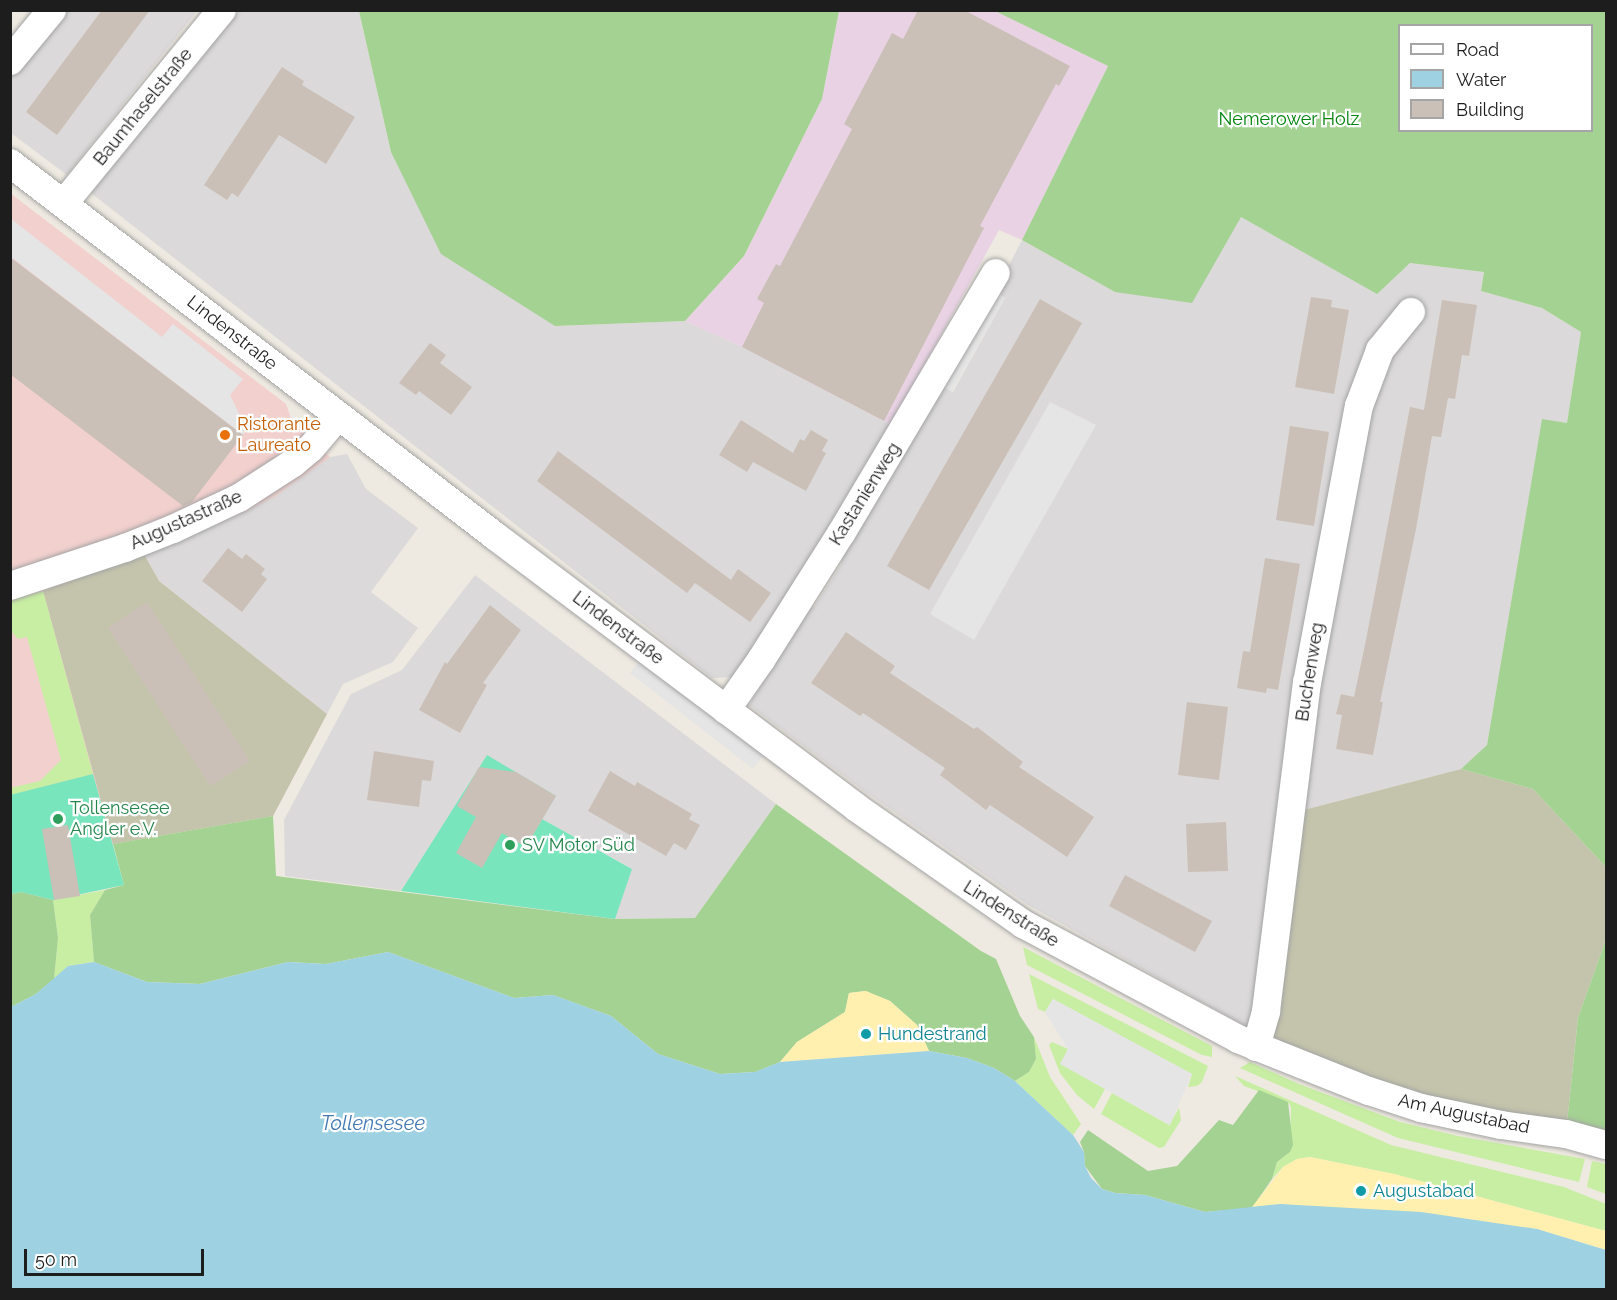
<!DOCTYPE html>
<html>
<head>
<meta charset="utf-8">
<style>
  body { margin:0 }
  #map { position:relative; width:1617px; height:1300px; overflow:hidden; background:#efeae1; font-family:Raleway,sans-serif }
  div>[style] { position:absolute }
  .residential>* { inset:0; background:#dbd9d9 }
  .commercial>* { inset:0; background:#f2d0ce }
  .industrial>* { inset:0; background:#e9d2e4 }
  .construction>* { inset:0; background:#c4c4ac }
  .grass>* { inset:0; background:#c7eea2 }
  .forest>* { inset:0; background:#a4d292 }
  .sand>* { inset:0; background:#fff0af }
  .pitch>* { inset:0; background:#78e5bc }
  .parking>* { inset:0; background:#e5e5e5 }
  .water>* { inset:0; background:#9ed1e1 }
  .building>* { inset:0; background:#cbc0b7 }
  .roads { filter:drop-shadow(0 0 2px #a4a4a4) drop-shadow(0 0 2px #a4a4a4) }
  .minor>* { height:28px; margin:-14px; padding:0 14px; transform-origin:14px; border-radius:14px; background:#fff }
  .dots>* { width:16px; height:16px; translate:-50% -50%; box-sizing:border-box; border:3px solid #fff; border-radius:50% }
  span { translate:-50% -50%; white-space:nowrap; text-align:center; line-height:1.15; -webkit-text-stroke:4.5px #fff; paint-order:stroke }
  .street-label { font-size:18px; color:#1d1d1d }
  .park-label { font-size:18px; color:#02830e }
  .food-label { font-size:18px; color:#c56008 }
  .left { translate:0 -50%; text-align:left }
  .leisure-label { font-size:18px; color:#27864d }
  .culture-label { font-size:18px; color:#0d838f }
  .water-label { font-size:20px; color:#4279b4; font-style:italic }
  .frame { position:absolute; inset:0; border:12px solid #1d1d1d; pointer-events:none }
  .legend { position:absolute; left:1398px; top:24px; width:195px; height:108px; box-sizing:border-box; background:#fff; border:2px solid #a5a5a5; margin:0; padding:8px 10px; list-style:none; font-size:18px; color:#1d1d1d }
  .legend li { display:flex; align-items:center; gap:12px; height:30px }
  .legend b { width:30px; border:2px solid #a5a5a5 }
  .scale { position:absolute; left:24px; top:1249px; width:180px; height:27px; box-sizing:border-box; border:3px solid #1d1d1d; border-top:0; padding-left:8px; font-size:18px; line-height:21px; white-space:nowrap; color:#1d1d1d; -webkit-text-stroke:4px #fff; paint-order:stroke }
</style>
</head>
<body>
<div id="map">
  <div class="residential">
    <i style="clip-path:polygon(65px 11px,197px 11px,67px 175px,11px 133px,11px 77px)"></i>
    <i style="clip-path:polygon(239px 11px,359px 11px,391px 152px,555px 326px,685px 321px,742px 347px,891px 425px,736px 677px,712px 678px,91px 193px)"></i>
    <i style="clip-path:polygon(1241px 217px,1376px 293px,1410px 263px,1484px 272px,1481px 291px,1542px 308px,1581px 332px,1567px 423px,1542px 420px,1487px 745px,1461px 769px,1300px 811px,1272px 1041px,1028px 905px,867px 793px,749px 705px,803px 612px,815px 606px,841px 565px,844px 545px,940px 385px,953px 392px,1005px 298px,995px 292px,1022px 240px,1115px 292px)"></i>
    <i style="clip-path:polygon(347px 454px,366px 489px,418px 528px,371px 592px,418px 628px,393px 662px,343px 684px,327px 714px,159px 581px,144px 554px,276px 496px,330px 457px)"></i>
    <i style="clip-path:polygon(475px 575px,776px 804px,695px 918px,615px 919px,631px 868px,542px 819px,487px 755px,401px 891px,285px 876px,284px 820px,351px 694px,402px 670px)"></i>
  </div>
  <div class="commercial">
    <i style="clip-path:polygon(10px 193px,286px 404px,293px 424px,330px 457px,276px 496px,245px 512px,144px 555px,159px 581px,327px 714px,273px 816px,113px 844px,53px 900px,21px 892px,11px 894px)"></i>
  </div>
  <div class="industrial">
    <i style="clip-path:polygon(839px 11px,995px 11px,1108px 66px,1022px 240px,999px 230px,891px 425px,742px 347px,685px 321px,744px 256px,822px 99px)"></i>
  </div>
  <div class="construction">
    <i style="clip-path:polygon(144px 554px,159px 581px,327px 714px,273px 816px,113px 844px,43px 591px)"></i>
    <i style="clip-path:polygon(1461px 769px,1533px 789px,1606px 867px,1606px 939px,1578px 1018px,1567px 1123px,1424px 1097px,1272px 1041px,1300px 811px)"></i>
  </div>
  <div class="grass">
    <i style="clip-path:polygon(43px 591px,93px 774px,11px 795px,10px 788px,40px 781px,61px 760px,27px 637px,18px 639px,11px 631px,11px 600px)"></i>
    <i style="clip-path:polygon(105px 890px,90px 915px,94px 962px,68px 966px,54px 979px,58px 938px,53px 900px)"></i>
    <i style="clip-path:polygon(1023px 947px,1212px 1046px,1212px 1057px,1202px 1055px,1027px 965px)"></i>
    <i style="clip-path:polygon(1029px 974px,1208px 1066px,1202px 1082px,1197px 1086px,1188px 1087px,1192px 1074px,1053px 999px,1045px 1012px,1038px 1009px)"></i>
    <i style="clip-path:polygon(1034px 1037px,1050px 1077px,1081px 1124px,1073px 1135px,1015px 1081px,1029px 1072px,1036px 1059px)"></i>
    <i style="clip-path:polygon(1052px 1042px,1068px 1049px,1061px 1064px,1105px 1089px,1094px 1109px,1077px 1095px,1060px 1073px,1049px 1045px)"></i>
    <i style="clip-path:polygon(1250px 1062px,1299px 1084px,1400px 1122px,1458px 1136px,1585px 1159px,1579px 1182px,1398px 1138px,1240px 1068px)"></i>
    <i style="clip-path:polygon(1235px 1076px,1391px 1145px,1564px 1187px,1606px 1204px,1606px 1231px,1394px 1174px,1310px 1157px,1297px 1159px,1283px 1167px,1272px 1179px,1277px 1162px,1290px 1152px,1291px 1107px,1288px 1102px,1244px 1086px)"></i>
    <i style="clip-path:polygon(1112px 1093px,1169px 1125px,1179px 1108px,1181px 1120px,1164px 1147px,1159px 1148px,1101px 1114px)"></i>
    <i style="clip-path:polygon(1592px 1161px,1606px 1164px,1606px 1194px,1587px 1187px)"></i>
  </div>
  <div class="forest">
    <i style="clip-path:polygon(359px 11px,359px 10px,839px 11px,822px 99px,744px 256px,685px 321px,555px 326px,441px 254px,391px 152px)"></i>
    <i style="clip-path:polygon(evenodd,995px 11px,1606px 11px,1606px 867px,1533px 789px,1461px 769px,1487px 745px,1542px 419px,1567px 423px,1581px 332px,1542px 308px,1481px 291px,1484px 272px,1410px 263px,1377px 294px,1241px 217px,1192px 303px,1115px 292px,1022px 240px,1108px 66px,995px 11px,1400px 26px,1592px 26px,1592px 130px,1400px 130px,1400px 26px)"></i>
    <i style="clip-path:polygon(776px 804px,981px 951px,996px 959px,1020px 1016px,1034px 1037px,1036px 1059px,1029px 1072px,1015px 1081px,994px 1068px,967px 1058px,929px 1051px,917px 1025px,890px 1001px,865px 991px,849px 993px,845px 1012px,797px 1042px,780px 1062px,755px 1072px,720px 1074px,658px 1054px,611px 1016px,553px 995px,514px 998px,388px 952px,326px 964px,288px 962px,200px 984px,147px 982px,94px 962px,90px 915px,105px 890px,124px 885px,113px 844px,273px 816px,276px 876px,615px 919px,695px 918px)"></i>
    <i style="clip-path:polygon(21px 892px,53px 900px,58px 938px,54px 979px,36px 994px,11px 1007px,11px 894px)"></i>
    <i style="clip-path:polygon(1606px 939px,1606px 1134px,1567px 1123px,1578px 1018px)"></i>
    <i style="clip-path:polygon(1259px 1090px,1288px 1102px,1293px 1145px,1290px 1152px,1277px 1162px,1272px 1179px,1252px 1208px,1205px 1212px,1145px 1195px,1115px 1193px,1102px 1189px,1085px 1166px,1084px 1152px,1080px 1142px,1088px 1130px,1148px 1171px,1177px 1166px,1219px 1120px,1233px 1125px)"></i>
  </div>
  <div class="sand">
    <i style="clip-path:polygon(866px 991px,890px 1001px,917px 1025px,929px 1051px,780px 1062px,797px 1042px,845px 1012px,849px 993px)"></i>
    <i style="clip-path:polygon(1310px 1157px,1394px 1174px,1606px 1231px,1606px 1250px,1537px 1229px,1281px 1204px,1252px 1207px,1283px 1167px,1297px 1159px)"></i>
  </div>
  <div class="pitch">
    <i style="clip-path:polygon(487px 755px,556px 796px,542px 819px,632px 869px,615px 919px,401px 891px)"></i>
    <i style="clip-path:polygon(93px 774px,124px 885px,53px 900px,21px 892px,11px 894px,10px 795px)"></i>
  </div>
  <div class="parking">
    <i style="clip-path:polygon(10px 218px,162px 337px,173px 324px,243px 379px,230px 395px,247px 430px,243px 435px,11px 257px)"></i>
    <i style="clip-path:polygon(995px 292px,1005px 298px,952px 392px,940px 385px)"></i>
    <i style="clip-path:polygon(1050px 402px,1096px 425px,974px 640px,930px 614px)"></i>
    <i style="clip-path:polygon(644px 656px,767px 751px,753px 769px,630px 673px)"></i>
    <i style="clip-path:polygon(1053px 999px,1192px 1074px,1170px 1125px,1060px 1064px,1068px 1049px,1045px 1012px)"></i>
  </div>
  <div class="water">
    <i style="clip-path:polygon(388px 952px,514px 998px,553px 995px,611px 1016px,658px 1054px,720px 1074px,755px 1072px,780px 1062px,929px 1051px,967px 1058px,994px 1068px,1015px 1081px,1073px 1135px,1084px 1152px,1085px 1166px,1091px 1178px,1102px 1189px,1115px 1193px,1145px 1195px,1205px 1212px,1280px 1204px,1421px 1212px,1537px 1229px,1606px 1250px,1606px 1289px,11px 1289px,11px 1007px,36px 994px,68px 966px,94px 962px,147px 982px,200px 984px,288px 962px,326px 964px)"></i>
  </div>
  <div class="building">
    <i style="clip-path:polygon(102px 10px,150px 10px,57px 135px,26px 112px)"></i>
    <i style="clip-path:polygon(918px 10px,964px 10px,1070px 66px,1059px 86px,1056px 84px,980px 226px,984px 228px,884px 421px,742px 347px,764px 303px,757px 299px,776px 264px,780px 266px,852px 129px,844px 124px,892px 33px,903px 39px)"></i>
    <i style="clip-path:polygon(282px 67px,304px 81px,302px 85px,355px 117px,326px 164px,279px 135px,238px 197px,232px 193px,227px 200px,204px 185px)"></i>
    <i style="clip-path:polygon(10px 257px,243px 435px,192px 502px,183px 506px,10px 374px)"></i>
    <i style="clip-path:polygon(1311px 297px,1332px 300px,1331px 307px,1349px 310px,1334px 394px,1295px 387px)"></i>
    <i style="clip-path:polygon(1040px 299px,1082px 323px,929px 590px,887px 566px)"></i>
    <i style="clip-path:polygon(1442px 300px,1477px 305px,1469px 356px,1462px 355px,1455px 399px,1448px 398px,1441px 437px,1432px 436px,1416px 529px,1380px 702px,1383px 702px,1373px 755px,1336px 749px,1342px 715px,1336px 714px,1341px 694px,1354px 697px,1366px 640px,1410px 407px,1424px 410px)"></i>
    <i style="clip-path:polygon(430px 343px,446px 355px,440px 363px,472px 387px,451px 415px,419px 391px,416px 395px,399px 383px)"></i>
    <i style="clip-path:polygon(741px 420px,793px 453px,800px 439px,804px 441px,811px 430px,828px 440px,822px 451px,826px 453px,806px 491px,753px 462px,747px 472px,719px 455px)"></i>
    <i style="clip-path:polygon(1290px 426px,1329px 432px,1314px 526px,1276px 520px)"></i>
    <i style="clip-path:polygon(558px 451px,731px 580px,738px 569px,771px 593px,750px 622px,695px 583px,687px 593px,537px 481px)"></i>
    <i style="clip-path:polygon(228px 548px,242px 559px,246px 554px,265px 569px,261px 574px,267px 579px,242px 612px,202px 581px)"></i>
    <i style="clip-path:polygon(1265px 558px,1300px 564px,1278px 690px,1267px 688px,1266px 693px,1237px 688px,1243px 651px,1250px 652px)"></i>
    <i style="clip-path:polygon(147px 602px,250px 761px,210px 786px,108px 628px)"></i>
    <i style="clip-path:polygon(490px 605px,521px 630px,483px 683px,487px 685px,460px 733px,419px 710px,445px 662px,447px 664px)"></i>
    <i style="clip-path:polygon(846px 632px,895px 666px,890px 673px,974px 729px,977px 727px,1023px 762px,1019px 767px,1094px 817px,1067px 857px,990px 805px,986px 810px,940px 775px,945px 768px,863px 713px,860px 716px,811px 683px)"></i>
    <i style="clip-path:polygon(1187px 702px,1228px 707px,1219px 780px,1178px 775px)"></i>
    <i style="clip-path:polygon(374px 751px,434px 761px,431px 781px,422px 780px,419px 807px,367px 800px)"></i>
    <i style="clip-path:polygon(479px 767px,516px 772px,556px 796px,526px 847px,502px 833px,482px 868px,456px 853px,476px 817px,457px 806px)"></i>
    <i style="clip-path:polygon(610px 771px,635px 786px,637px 782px,692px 814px,689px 819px,700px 825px,686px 850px,674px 843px,666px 856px,588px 811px)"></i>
    <i style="clip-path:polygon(1226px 822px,1228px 871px,1188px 872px,1186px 824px)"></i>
    <i style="clip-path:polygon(68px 825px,80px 896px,54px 900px,42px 829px)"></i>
    <i style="clip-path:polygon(1125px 875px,1212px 921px,1195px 952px,1109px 906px)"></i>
  </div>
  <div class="roads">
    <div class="minor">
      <i style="left:10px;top:61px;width:66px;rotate:-50.5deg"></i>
      <i style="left:10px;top:163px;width:612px;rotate:37.56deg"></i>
      <i style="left:495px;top:536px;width:453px;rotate:36.9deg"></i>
      <i style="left:857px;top:808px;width:203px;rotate:34.9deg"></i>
      <i style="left:1023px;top:924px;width:244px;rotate:28.1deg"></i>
      <i style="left:1238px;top:1039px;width:141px;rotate:21.7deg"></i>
      <i style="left:1369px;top:1091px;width:55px;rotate:18.1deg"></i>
      <i style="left:1421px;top:1108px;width:82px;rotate:12deg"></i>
      <i style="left:1501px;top:1125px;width:66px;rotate:7.9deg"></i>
      <i style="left:1566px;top:1134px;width:41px;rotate:15.4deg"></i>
      <i style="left:64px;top:203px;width:249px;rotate:-50.7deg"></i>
      <i style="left:10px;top:586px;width:121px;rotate:-18.3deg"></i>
      <i style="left:125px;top:548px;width:52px;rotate:-21.6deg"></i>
      <i style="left:173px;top:529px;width:73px;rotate:-25.2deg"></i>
      <i style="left:239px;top:498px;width:64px;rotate:-32.9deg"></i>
      <i style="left:293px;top:463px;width:23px;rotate:-40deg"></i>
      <i style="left:311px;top:448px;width:42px;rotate:-49.8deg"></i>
      <i style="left:726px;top:710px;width:61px;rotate:-55deg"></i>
      <i style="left:761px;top:660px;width:151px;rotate:-57.7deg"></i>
      <i style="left:842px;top:532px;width:301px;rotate:-59.3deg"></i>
      <i style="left:1256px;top:1047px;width:37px;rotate:-74deg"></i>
      <i style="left:1266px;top:1011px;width:331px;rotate:-82.9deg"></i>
      <i style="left:1307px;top:683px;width:282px;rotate:-79.4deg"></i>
      <i style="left:1359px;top:406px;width:60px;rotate:-69.4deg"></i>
      <i style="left:1380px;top:350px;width:49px;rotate:-50.8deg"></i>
    </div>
  </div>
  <div class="dots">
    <i style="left:225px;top:435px;background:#e8710a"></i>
    <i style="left:58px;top:819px;background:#2e9e5b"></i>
    <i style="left:510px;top:845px;background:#2e9e5b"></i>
    <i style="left:866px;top:1034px;background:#0f9aa8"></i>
    <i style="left:1361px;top:1191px;background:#0f9aa8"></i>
  </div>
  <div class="street-label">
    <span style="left:143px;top:107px;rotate:-51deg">Baumhaselstraße</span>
    <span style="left:232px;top:333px;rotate:38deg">Lindenstraße</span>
    <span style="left:865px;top:494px;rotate:-58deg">Kastanienweg</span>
    <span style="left:186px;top:520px;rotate:-24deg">Augustastraße</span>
    <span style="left:618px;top:628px;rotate:37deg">Lindenstraße</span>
    <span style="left:1310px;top:672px;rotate:-81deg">Buchenweg</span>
    <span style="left:1011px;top:914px;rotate:32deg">Lindenstraße</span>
    <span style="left:1464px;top:1114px;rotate:12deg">Am Augustabad</span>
  </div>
  <div class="park-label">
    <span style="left:1289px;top:119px">Nemerower Holz</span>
  </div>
  <div class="food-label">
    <span class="left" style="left:237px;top:435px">Ristorante<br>Laureato</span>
  </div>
  <div class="leisure-label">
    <span class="left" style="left:70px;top:819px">Tollensesee<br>Angler e.V.</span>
    <span class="left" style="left:522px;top:845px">SV Motor Süd</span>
  </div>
  <div class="culture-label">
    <span class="left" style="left:878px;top:1034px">Hundestrand</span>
    <span class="left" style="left:1373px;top:1191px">Augustabad</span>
  </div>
  <div class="water-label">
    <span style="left:373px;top:1123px">Tollensesee</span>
  </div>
  <div class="frame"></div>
  <ul class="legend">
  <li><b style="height:8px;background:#fff"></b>Road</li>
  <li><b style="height:16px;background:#9ed1e1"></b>Water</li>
  <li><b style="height:16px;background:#cbc0b7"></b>Building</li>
  </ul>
  <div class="scale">50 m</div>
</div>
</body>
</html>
